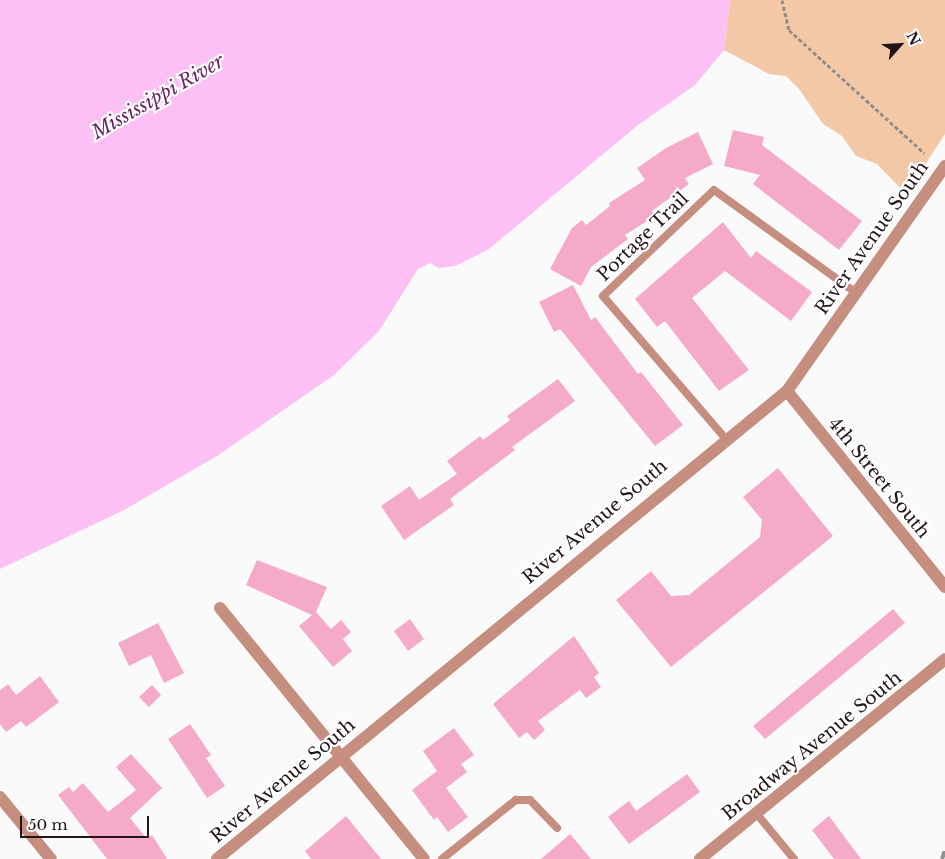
<!DOCTYPE html>
<html>
<head>
<meta charset="utf-8">
<style>
  body { margin:0 }
  #map { position:relative; width:945px; height:859px; overflow:hidden; background:#fafafa; font-family:"Libre Baskerville",serif }
  div>[style] { position:absolute }
  .green>* { inset:0; background:#f3c8a7 }
  .water>* { inset:0; background:#fdc0f5 }
  .building>* { inset:0; background:#f6aaca }
  .path>* { height:3px; margin-top:-1.5px; transform-origin:0; background:repeating-linear-gradient(90deg,#928c8d 0 4px,transparent 0 6.5px) }
  .service>* { height:8px; margin:-4px; padding:0 4px; transform-origin:4px; border-radius:4px; background:#c58e7f }
  .minor>* { height:12px; margin:-6px; padding:0 6px; transform-origin:6px; border-radius:6px; background:#c58e7f }
  .rail>* { height:4px; margin-top:-2px; transform-origin:0; background:repeating-linear-gradient(90deg,#959090 0 8px,transparent 0 12px) }
  span { translate:-50% -50%; white-space:nowrap; text-align:center; line-height:1.15; -webkit-text-stroke:4.5px #fff; paint-order:stroke }
  .street-label { font-size:18px; color:#211516 }
  .water-label { font-size:19px; color:#692564; font-style:italic }
  .north { position:absolute; left:875px; top:20px; width:50px; height:50px; -webkit-text-stroke:4px #fff; paint-order:stroke; rotate:64deg; font-size:14px; font-weight:700; line-height:20px; text-align:center; color:#211516 }
  .north::after { content:''; display:block; margin:auto; width:18px; height:22px; background:#211516; clip-path:polygon(50% 0,100% 100%,50% 72%,0 100%) }
  .scale { position:absolute; left:20px; top:816px; width:129px; height:22px; box-sizing:border-box; border:2px solid #211516; border-top:0; padding-left:6px; font-size:15px; line-height:18px; white-space:nowrap; color:#211516; -webkit-text-stroke:4px #fff; paint-order:stroke }
</style>
</head>
<body>
<div id="map">
  <div class="green">
    <i style="clip-path:polygon(730px 0,945px 0,945px 134px,906px 194px,877px 164px,856px 156px,842px 136px,823px 124px,799px 89px,786px 76px,769px 74px,724px 50px)"></i>
  </div>
  <div class="water">
    <i style="clip-path:polygon(0 0,730px 0,724px 50px,695px 85px,638px 125px,489px 249px,455px 266px,439px 268px,430px 263px,418px 269px,379px 331px,334px 375px,217px 456px,124px 510px,0 569px)"></i>
  </div>
  <div class="building">
    <i style="clip-path:polygon(733px 130px,764px 137px,762px 145px,862px 221px,839px 250px,753px 184px,760px 175px,724px 166px)"></i>
    <i style="clip-path:polygon(698px 132px,713px 164px,685px 178px,689px 184px,652px 211px,655px 216px,625px 235px,628px 239px,591px 267px,581px 286px,550px 269px,572px 228px,582px 220px,586px 225px,610px 206px,609px 203px,645px 180px,637px 168px,666px 148px)"></i>
    <i style="clip-path:polygon(723px 222px,751px 258px,756px 251px,812px 292px,791px 321px,725px 271px,692px 298px,749px 370px,719px 391px,665px 321px,657px 327px,635px 299px)"></i>
    <i style="clip-path:polygon(573px 285px,591px 320px,595px 317px,638px 374px,641px 372px,683px 425px,655px 446px,560px 329px,554px 332px,539px 302px)"></i>
    <i style="clip-path:polygon(558px 379px,575px 401px,512px 447px,515px 450px,450px 499px,454px 505px,404px 540px,381px 506px,410px 486px,419px 500px,457px 474px,447px 461px,480px 436px,483px 440px,510px 420px,507px 416px)"></i>
    <i style="clip-path:polygon(778px 468px,833px 536px,671px 667px,616px 600px,651px 571px,671px 596px,689px 595px,760px 537px,762px 520px,743px 497px)"></i>
    <i style="clip-path:polygon(257px 560px,327px 587px,316px 612px,331px 629px,341px 620px,351px 632px,343px 639px,352px 651px,333px 667px,299px 626px,312px 615px,246px 585px)"></i>
    <i style="clip-path:polygon(893px 609px,905px 623px,765px 739px,753px 726px)"></i>
    <i style="clip-path:polygon(410px 619px,424px 639px,408px 651px,394px 631px)"></i>
    <i style="clip-path:polygon(158px 623px,184px 673px,164px 683px,151px 655px,129px 666px,118px 643px)"></i>
    <i style="clip-path:polygon(574px 636px,599px 673px,594px 677px,601px 687px,586px 698px,580px 690px,538px 721px,545px 730px,534px 740px,527px 732px,519px 738px,493px 704px)"></i>
    <i style="clip-path:polygon(40px 676px,59px 702px,26px 727px,21px 721px,6px 732px,0 724px,0 690px,8px 684px,16px 695px)"></i>
    <i style="clip-path:polygon(152px 685px,161px 695px,149px 707px,139px 697px)"></i>
    <i style="clip-path:polygon(190px 724px,211px 755px,206px 758px,225px 786px,207px 798px,168px 739px)"></i>
    <i style="clip-path:polygon(454px 728px,474px 755px,461px 764px,467px 772px,446px 788px,468px 817px,448px 832px,437px 817px,434px 820px,412px 790px,437px 771px,423px 751px)"></i>
    <i style="clip-path:polygon(131px 754px,162px 788px,130px 818px,146px 838px,152px 835px,167px 859px,107px 859px,58px 795px,69px 787px,73px 792px,83px 783px,108px 812px,136px 790px,116px 767px)"></i>
    <i style="clip-path:polygon(687px 774px,700px 792px,629px 844px,608px 817px,629px 801px,636px 811px)"></i>
    <i style="clip-path:polygon(346px 816px,381px 859px,311px 859px,305px 851px)"></i>
    <i style="clip-path:polygon(829px 816px,861px 859px,834px 859px,812px 830px)"></i>
    <i style="clip-path:polygon(570px 834px,591px 859px,541px 859px)"></i>
  </div>
  <div class="path">
    <i style="left:782px;top:0;width:31px;rotate:77deg"></i>
    <i style="left:789px;top:30px;width:183px;rotate:42.3deg"></i>
  </div>
  <div class="service">
    <i style="left:725px;top:438px;width:187px;rotate:-130.7deg"></i>
    <i style="left:603px;top:296px;width:153px;rotate:-43.7deg"></i>
    <i style="left:714px;top:190px;width:174px;rotate:35.9deg"></i>
    <i style="left:756px;top:813px;width:60px;rotate:50.4deg"></i>
    <i style="left:442px;top:859px;width:95px;rotate:-38.6deg"></i>
    <i style="left:516px;top:800px;width:14px"></i>
    <i style="left:530px;top:800px;width:39px;rotate:46deg"></i>
  </div>
  <div class="minor">
    <i style="left:787px;top:391px;width:252px;rotate:51.1deg"></i>
    <i style="left:220px;top:608px;width:323px;rotate:50.9deg"></i>
    <i style="left:0;top:797px;width:80px;rotate:50.6deg"></i>
    <i style="left:217px;top:859px;width:738px;rotate:-39.39deg"></i>
    <i style="left:787px;top:391px;width:275px;rotate:-54.9deg"></i>
    <i style="left:700px;top:859px;width:316px;rotate:-39.2deg"></i>
  </div>
  <div class="rail">
    <i style="left:942px;top:859px;width:9px;rotate:-72deg"></i>
  </div>
  <div class="street-label">
    <span style="left:643px;top:237px;rotate:-44deg">Portage Trail</span>
    <span style="left:872px;top:238px;rotate:-55deg">River Avenue South</span>
    <span style="left:879px;top:478px;rotate:51deg">4th Street South</span>
    <span style="left:595px;top:522px;rotate:-40deg">River Avenue South</span>
    <span style="left:812px;top:746px;rotate:-39deg">Broadway Avenue South</span>
    <span style="left:283px;top:781px;rotate:-40deg">River Avenue South</span>
  </div>
  <div class="water-label">
    <span style="left:158px;top:97px;rotate:-30deg">Mississippi River</span>
  </div>
  <div class="north">N</div>
  <div class="scale">50 m</div>
</div>
</body>
</html>
